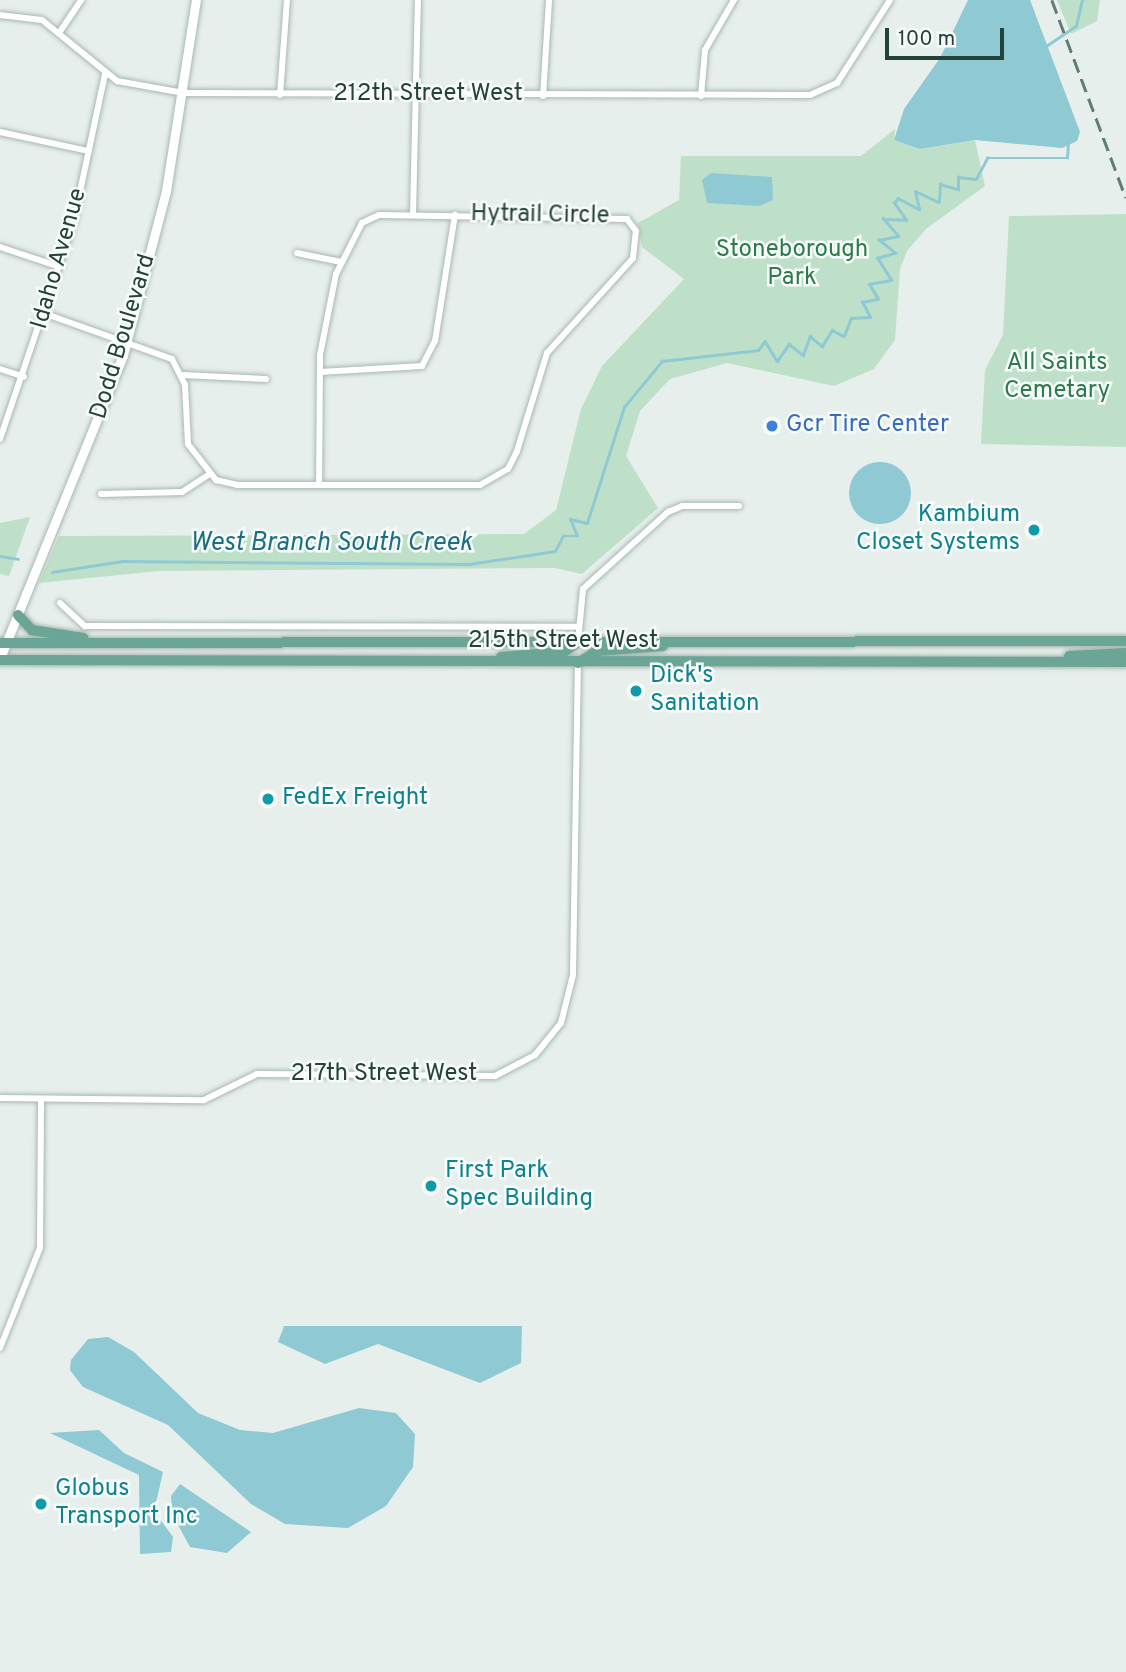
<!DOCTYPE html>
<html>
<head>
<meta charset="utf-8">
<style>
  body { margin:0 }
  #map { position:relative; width:1126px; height:1672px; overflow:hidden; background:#e6efeb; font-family:Overpass,sans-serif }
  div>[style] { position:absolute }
  .green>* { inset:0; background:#bfe0c8 }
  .water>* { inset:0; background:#8ec9d4 }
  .round { border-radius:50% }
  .stream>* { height:2.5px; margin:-1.25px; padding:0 1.25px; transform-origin:1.25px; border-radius:1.25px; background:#8ec9d4 }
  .roads { filter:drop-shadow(0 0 2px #a8b8b2) drop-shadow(0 0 2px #a8b8b2) }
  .street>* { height:6px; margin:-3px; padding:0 3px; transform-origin:3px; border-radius:3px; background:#fff }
  .secondary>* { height:9px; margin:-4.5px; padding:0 4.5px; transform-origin:4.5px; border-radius:4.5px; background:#fff }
  .primary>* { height:10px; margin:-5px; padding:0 5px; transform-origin:5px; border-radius:5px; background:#6aa596 }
  .rail>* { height:2.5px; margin-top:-1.25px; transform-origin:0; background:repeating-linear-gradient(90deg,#5f7d75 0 14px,transparent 0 21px) }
  .dots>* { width:19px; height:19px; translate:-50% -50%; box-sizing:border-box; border:4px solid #f7fbf9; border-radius:50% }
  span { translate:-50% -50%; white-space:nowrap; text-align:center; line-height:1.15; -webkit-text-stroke:5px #f7fbf9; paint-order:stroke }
  .street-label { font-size:24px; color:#24423a }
  .park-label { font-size:24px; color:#2d7a4b }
  .shop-label { font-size:24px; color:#366cbe }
  .left { translate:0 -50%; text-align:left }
  .culture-label { font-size:24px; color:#0d838f }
  .right { translate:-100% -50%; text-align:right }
  .water-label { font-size:26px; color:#1c6f80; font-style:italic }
  .scale { position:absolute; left:885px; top:28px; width:119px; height:32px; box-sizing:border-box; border:4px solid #24423a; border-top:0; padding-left:9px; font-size:21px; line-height:24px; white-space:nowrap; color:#24423a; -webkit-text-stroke:5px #f7fbf9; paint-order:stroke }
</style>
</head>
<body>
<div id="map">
  <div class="green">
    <i style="clip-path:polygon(1057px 0,1100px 0,1097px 21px,1071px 34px)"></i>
    <i style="clip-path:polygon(895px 129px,894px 140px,920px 149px,975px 140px,985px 186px,926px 229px,907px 251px,900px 269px,895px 340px,874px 369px,834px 386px,727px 363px,670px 379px,640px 411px,626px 456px,658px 508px,582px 574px,555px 568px,159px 571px,39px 583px,59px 536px,524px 534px,556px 510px,581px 409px,602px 366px,684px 279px,642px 247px,638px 223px,679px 200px,681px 156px,861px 156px)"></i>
    <i style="clip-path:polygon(1126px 214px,1126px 447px,981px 444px,985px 370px,1003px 335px,1009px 216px)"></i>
    <i style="clip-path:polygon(30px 517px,9px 576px,0 574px,0 523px)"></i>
  </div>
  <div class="water">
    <i style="clip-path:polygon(968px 0,1030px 0,1080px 132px,1077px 141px,1062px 148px,975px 140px,920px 149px,894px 140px,904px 109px,940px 58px)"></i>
    <i style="clip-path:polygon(711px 173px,772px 177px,773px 200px,759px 206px,707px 203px,702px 180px)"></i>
    <i class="round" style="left:849px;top:462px;width:62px;height:62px"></i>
    <i style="clip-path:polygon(284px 1326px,522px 1326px,521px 1363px,480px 1383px,378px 1344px,325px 1364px,278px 1342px)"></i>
    <i style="clip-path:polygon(108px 1337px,134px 1352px,198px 1413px,240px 1430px,273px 1433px,359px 1408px,396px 1413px,415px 1434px,413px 1467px,386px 1506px,348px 1528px,285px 1524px,251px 1504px,168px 1425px,83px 1387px,70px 1370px,71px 1360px,88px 1339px)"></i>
    <i style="clip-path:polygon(99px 1430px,124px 1453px,163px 1472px,154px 1511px,173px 1537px,171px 1552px,140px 1554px,139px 1475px,50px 1433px)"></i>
    <i style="clip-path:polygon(180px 1484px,251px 1532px,227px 1553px,190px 1547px,172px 1514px,171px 1496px)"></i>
  </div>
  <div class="stream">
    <i style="left:1046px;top:46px;width:36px;rotate:-34deg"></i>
    <i style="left:1076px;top:26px;width:27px;rotate:-77deg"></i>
    <i style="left:0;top:556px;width:18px;rotate:9deg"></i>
    <i style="left:52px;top:572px;width:71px;rotate:-8.9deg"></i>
    <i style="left:122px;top:561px;width:347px;rotate:0.5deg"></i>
    <i style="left:469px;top:564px;width:87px;rotate:-8.6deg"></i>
    <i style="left:555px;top:551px;width:17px;rotate:-62deg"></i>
    <i style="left:563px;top:536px;width:14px"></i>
    <i style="left:577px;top:536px;width:18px;rotate:-112deg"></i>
    <i style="left:570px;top:519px;width:17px;rotate:13deg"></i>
    <i style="left:587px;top:523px;width:122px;rotate:-72.3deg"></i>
    <i style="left:624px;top:407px;width:60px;rotate:-50.4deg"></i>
    <i style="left:662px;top:361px;width:97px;rotate:-6.5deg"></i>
    <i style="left:758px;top:350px;width:11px;rotate:-52deg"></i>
    <i style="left:765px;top:341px;width:23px;rotate:59deg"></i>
    <i style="left:777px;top:361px;width:21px;rotate:-55deg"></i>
    <i style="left:789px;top:344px;width:18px;rotate:38deg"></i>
    <i style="left:803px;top:355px;width:20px;rotate:-70deg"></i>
    <i style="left:810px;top:336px;width:16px;rotate:40deg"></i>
    <i style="left:822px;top:346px;width:19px;rotate:-58deg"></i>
    <i style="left:832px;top:330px;width:13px;rotate:27deg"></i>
    <i style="left:844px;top:336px;width:19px;rotate:-69deg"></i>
    <i style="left:851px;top:318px;width:19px;rotate:-3deg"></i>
    <i style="left:870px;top:317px;width:17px;rotate:-118deg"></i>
    <i style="left:862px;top:302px;width:16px;rotate:-11deg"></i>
    <i style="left:878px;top:299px;width:17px;rotate:-121deg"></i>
    <i style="left:869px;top:284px;width:22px;rotate:-10deg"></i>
    <i style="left:891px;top:280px;width:26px;rotate:-122deg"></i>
    <i style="left:877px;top:258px;width:19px;rotate:-16deg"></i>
    <i style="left:895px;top:253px;width:21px;rotate:-141deg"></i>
    <i style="left:879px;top:240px;width:19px;rotate:-12deg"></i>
    <i style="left:898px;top:236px;width:23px;rotate:-131deg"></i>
    <i style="left:883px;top:219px;width:23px;rotate:2deg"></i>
    <i style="left:906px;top:220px;width:21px;rotate:-125deg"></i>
    <i style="left:894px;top:203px;width:6px;rotate:-51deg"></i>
    <i style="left:898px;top:198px;width:24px;rotate:28deg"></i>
    <i style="left:919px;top:209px;width:18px;rotate:-103deg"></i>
    <i style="left:915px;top:191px;width:26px;rotate:25deg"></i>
    <i style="left:939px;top:202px;width:18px;rotate:-87deg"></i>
    <i style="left:940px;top:184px;width:19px;rotate:16deg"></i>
    <i style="left:958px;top:189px;width:12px;rotate:-90deg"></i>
    <i style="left:958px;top:177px;width:18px;rotate:6deg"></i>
    <i style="left:976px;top:179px;width:24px;rotate:-62deg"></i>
    <i style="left:987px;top:158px;width:80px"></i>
    <i style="left:1067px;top:158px;width:15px;rotate:-86deg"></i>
  </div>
  <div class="roads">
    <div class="street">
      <i style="left:0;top:15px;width:42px;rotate:6.8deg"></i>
      <i style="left:42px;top:20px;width:97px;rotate:39.1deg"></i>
      <i style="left:117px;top:81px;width:68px;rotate:10.2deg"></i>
      <i style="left:184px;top:93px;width:626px;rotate:0.18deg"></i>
      <i style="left:810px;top:95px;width:30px;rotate:-24deg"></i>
      <i style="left:837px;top:83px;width:98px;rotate:-57.4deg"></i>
      <i style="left:59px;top:33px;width:40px;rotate:-56deg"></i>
      <i style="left:280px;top:95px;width:95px;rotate:-85.8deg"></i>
      <i style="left:543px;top:96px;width:96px;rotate:-86.4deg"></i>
      <i style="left:701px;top:96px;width:46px;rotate:-85deg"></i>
      <i style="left:705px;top:50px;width:58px;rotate:-59.9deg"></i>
      <i style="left:0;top:132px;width:91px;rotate:12.1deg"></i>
      <i style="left:413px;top:215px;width:215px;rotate:-88.7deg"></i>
      <i style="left:0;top:247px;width:63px;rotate:18.4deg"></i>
      <i style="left:297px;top:253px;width:45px;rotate:11.6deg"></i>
      <i style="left:46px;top:314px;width:134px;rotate:19.7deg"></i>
      <i style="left:172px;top:359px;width:29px;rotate:63deg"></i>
      <i style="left:185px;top:385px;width:59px;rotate:87.1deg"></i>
      <i style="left:188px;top:444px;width:46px;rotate:52.1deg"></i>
      <i style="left:216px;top:480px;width:22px;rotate:13deg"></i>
      <i style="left:237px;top:485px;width:243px"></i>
      <i style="left:480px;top:485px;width:32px;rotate:-30deg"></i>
      <i style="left:508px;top:469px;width:20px;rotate:-63deg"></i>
      <i style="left:517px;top:451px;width:102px;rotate:-73deg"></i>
      <i style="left:547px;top:353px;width:128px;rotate:-47.8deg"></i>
      <i style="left:633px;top:258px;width:27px;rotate:-84deg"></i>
      <i style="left:636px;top:231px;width:15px;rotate:-127deg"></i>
      <i style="left:627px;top:219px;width:248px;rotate:-179.1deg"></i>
      <i style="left:379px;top:215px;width:19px;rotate:155deg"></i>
      <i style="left:362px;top:223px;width:57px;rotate:117deg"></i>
      <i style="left:336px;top:274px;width:83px;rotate:101.2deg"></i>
      <i style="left:320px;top:355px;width:130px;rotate:90.4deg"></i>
      <i style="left:0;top:369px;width:25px;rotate:18deg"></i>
      <i style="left:320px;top:372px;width:102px;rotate:-3.4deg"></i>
      <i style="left:422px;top:366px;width:28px;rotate:-63deg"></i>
      <i style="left:435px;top:341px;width:128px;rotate:-81deg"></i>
      <i style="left:183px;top:375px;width:83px;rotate:2.8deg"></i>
      <i style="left:0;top:439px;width:231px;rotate:-71.3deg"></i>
      <i style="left:74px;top:220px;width:149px;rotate:-78deg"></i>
      <i style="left:101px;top:494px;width:81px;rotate:-1.4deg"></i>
      <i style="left:182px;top:492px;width:33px;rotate:-33deg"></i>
      <i style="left:60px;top:603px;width:34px;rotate:43deg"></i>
      <i style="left:85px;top:626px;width:494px;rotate:0.1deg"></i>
      <i style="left:578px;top:642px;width:53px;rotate:-84.6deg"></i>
      <i style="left:583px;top:589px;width:115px;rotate:-42.2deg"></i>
      <i style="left:668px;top:512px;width:15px;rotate:-23deg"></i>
      <i style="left:682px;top:506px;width:57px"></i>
      <i style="left:0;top:1098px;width:204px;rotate:0.6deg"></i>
      <i style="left:204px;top:1100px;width:59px;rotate:-26.1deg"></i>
      <i style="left:257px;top:1074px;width:238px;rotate:0.5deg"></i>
      <i style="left:495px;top:1076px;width:45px;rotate:-27.7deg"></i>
      <i style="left:535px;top:1055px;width:41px;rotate:-50.9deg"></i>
      <i style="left:561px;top:1023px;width:49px;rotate:-76deg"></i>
      <i style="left:573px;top:975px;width:312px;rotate:-89.1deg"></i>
      <i style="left:0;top:1348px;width:108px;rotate:-68.2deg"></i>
      <i style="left:40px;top:1248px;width:149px;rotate:-89.6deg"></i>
    </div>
    <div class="secondary">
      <i style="left:0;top:658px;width:327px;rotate:-67.9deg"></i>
      <i style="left:123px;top:355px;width:170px;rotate:-75.3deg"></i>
      <i style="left:166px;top:191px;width:193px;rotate:-81.1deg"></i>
    </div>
    <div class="primary">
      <i style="left:18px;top:615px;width:21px;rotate:47deg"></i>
      <i style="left:32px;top:630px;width:52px;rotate:8.9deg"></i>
      <i style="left:0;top:643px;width:1126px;rotate:-0.1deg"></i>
      <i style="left:1069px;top:656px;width:57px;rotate:-3deg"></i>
      <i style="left:501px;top:657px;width:63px;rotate:-4.5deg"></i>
      <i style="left:564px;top:652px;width:17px;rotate:-36deg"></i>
      <i style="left:0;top:660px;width:1126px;rotate:0.1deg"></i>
      <i style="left:578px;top:663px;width:22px;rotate:-32deg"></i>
      <i style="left:597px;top:651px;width:66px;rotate:-4.3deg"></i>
    </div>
  </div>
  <div class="rail">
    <i style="left:1052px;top:0;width:211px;rotate:69.5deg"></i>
  </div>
  <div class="dots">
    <i style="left:772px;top:426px;background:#3f7fe0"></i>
    <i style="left:1034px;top:530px;background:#0f9aa8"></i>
    <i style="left:636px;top:691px;background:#0f9aa8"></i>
    <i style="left:268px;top:799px;background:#0f9aa8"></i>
    <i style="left:431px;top:1186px;background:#0f9aa8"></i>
    <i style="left:41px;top:1504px;background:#0f9aa8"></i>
  </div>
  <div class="street-label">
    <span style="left:428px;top:95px">212th Street West</span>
    <span style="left:540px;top:216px;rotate:1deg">Hytrail Circle</span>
    <span style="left:60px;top:259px;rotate:-74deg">Idaho Avenue</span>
    <span style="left:124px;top:337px;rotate:-73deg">Dodd Boulevard</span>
    <span style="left:563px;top:642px">215th Street West</span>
    <span style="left:384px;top:1075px">217th Street West</span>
  </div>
  <div class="park-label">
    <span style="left:792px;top:265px">Stoneborough<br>Park</span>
    <span style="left:1057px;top:378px">All Saints<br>Cemetary</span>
  </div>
  <div class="shop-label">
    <span class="left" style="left:786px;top:426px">Gcr Tire Center</span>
  </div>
  <div class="culture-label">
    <span class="right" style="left:1020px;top:530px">Kambium<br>Closet Systems</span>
    <span class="left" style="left:650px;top:691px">Dick's<br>Sanitation</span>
    <span class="left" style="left:282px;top:799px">FedEx Freight</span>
    <span class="left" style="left:445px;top:1186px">First Park<br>Spec Building</span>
    <span class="left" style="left:55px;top:1504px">Globus<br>Transport Inc</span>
  </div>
  <div class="water-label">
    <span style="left:331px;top:544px">West Branch South Creek</span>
  </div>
  <div class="scale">100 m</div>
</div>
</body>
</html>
